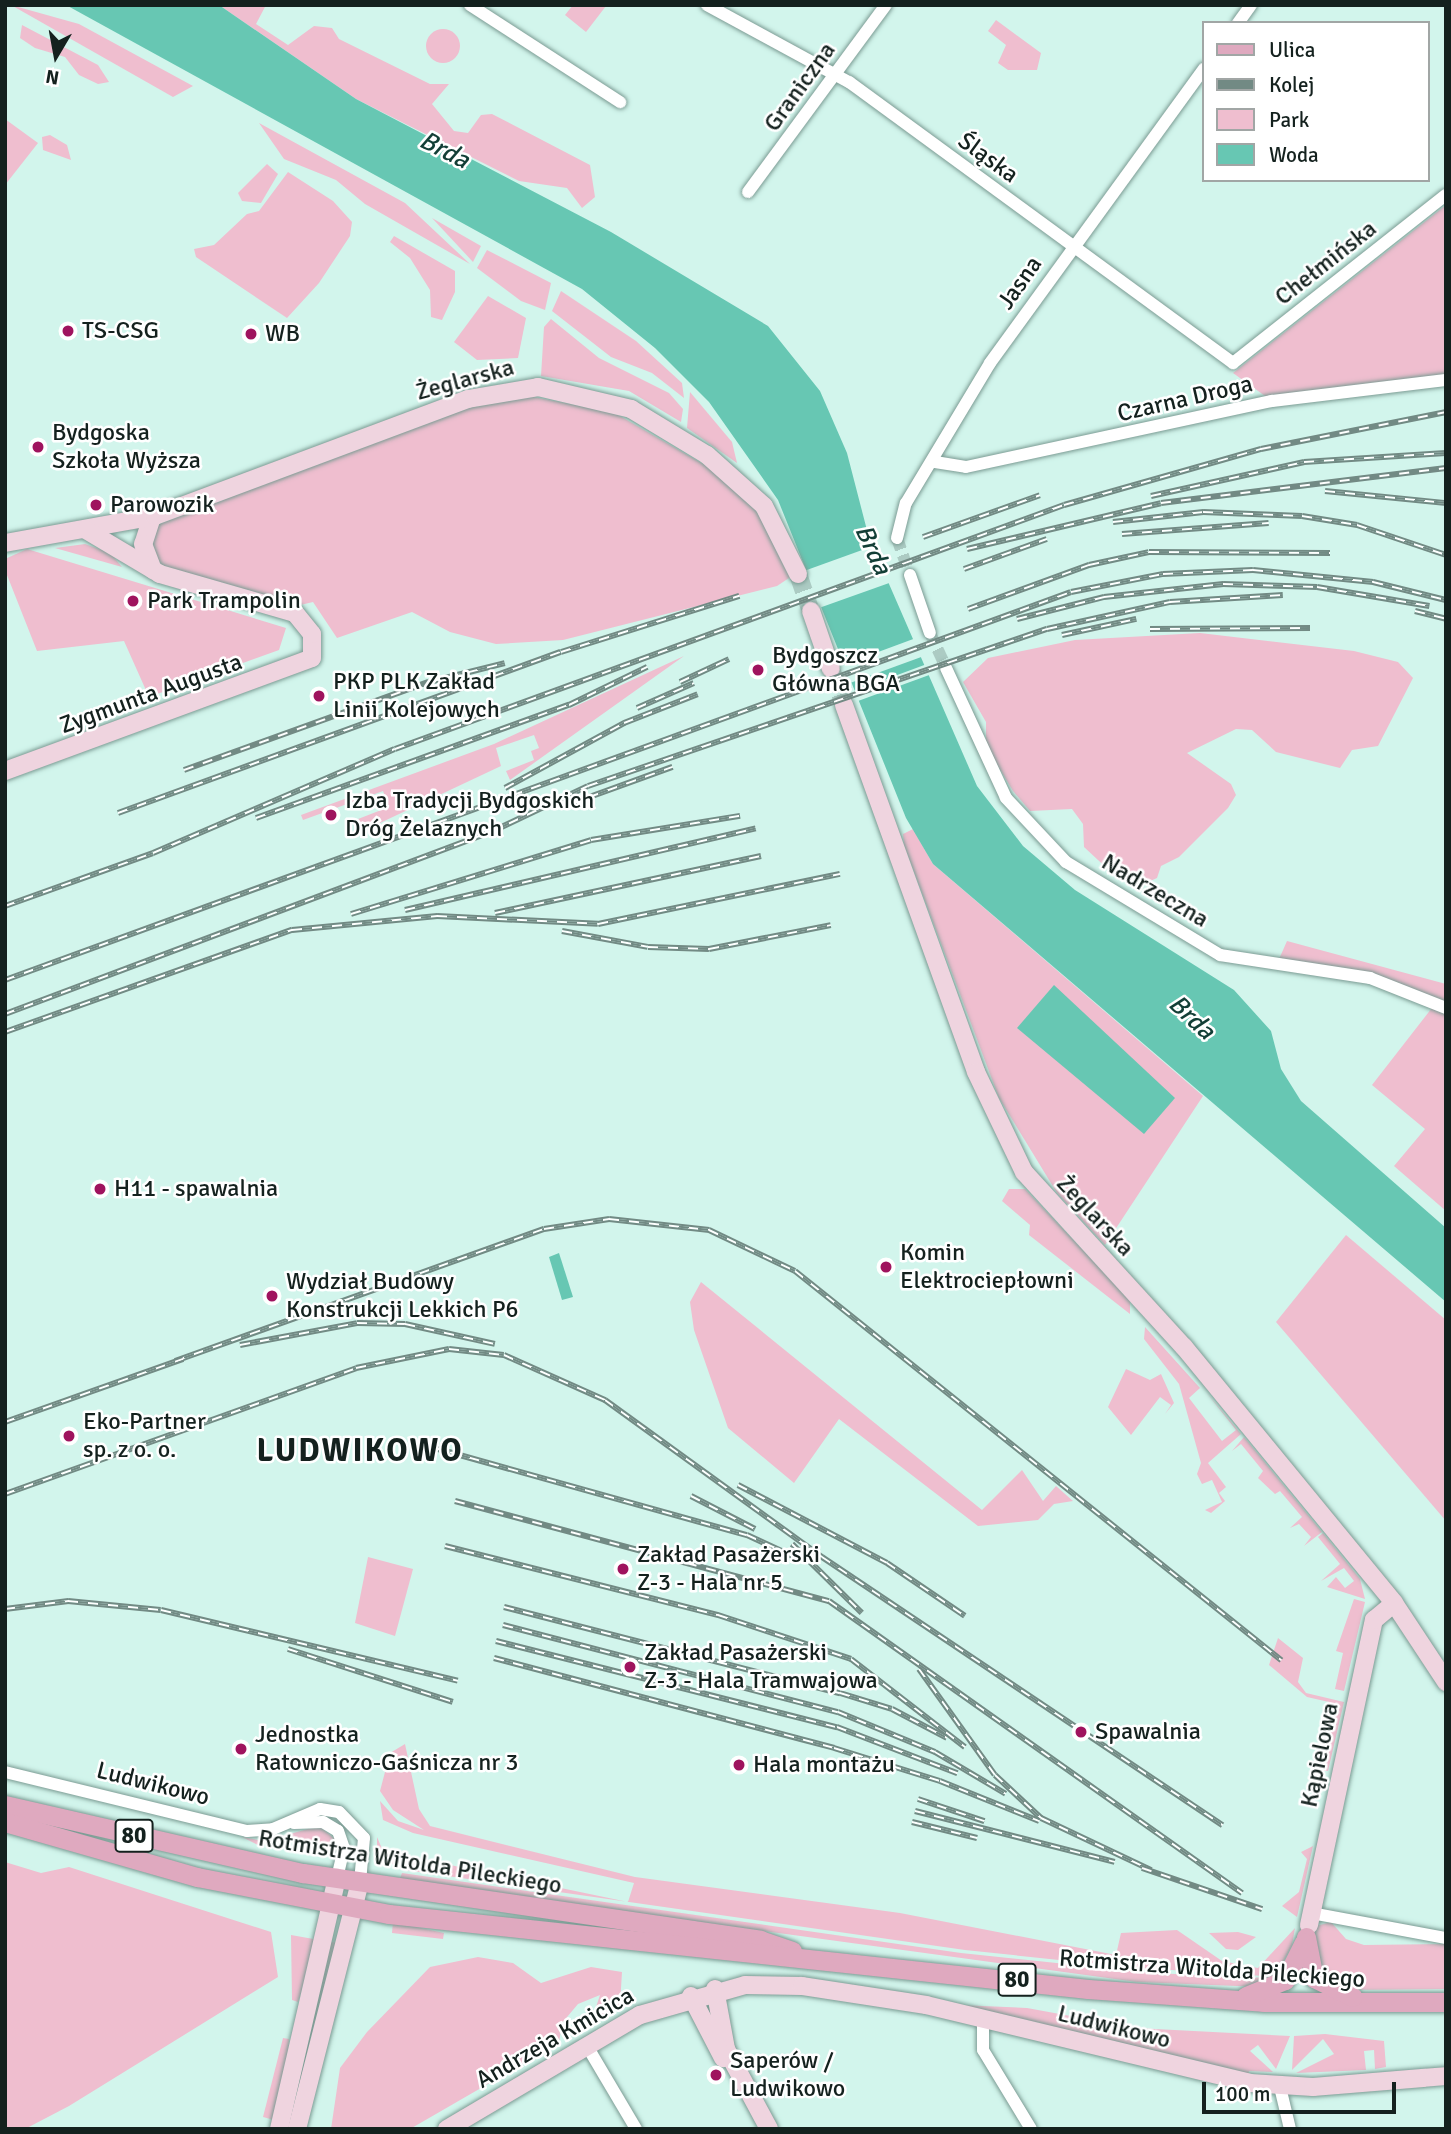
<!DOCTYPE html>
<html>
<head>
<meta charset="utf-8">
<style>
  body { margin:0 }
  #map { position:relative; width:1451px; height:2134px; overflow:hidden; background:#d2f5ec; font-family:Signika,sans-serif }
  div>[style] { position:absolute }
  .green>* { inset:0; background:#efbecf }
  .round { border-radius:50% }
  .water>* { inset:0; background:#67c7b3 }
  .pier>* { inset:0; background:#d2f5ec }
  .street-tunnel>* { height:12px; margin-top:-6px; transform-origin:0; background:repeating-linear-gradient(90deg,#accbc3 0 12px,transparent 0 18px) }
  .secondary-tunnel>* { height:18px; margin-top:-9px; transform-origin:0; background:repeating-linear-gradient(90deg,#accbc3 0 18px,transparent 0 27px) }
  .roads { filter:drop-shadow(0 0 2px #7b9b93) drop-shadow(0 0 2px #7b9b93) }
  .street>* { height:12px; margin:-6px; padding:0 6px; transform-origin:6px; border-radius:6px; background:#fff }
  .secondary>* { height:18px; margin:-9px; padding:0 9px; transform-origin:9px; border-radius:9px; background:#efd4df }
  .primary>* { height:19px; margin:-9.5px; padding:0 9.5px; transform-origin:9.5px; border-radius:9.5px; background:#dfa9bf }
  .rail>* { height:6px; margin-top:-3px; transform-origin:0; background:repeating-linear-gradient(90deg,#fff 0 10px,#728a84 0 20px); box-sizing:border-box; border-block:2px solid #728a84 }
  .dots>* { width:19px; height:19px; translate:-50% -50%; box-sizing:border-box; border:4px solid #fff; border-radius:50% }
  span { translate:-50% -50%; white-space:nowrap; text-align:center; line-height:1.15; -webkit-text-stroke:5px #fff; paint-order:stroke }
  .shield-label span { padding:2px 5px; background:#fff; border:2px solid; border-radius:5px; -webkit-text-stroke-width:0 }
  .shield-label { font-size:23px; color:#14211e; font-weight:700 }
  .street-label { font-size:24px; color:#14211e }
  .poi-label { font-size:24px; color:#14211e }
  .left { translate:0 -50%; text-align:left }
  .water-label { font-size:26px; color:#123e36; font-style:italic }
  .district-label { font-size:32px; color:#14211e; font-weight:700; letter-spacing:2px }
  .frame { position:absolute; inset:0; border:7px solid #14211e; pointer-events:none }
  .legend { position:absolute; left:1202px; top:21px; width:228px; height:161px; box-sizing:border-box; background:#fff; border:2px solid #a1a6a5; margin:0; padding:9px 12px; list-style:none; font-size:21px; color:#14211e }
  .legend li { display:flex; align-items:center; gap:14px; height:35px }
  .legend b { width:35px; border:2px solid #a1a6a5 }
  .north { position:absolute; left:21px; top:21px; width:70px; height:70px; -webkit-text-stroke:5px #fff; paint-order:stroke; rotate:190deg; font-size:19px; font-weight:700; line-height:28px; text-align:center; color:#14211e }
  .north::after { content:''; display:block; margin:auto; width:24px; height:32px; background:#14211e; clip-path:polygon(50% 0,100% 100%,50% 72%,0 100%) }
  .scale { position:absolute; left:1202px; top:2082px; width:194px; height:32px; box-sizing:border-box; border:4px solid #14211e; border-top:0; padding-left:9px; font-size:21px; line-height:24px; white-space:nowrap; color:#14211e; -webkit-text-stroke:5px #fff; paint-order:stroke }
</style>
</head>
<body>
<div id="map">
  <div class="green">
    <i style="clip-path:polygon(11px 5px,79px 24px,193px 86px,173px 97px)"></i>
    <i style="clip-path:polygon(219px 5px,266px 5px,256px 24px,288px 45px,314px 26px,332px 28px,339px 39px,430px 84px,449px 84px,432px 104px,454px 131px,468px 133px,481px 115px,492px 114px,590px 165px,595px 197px,582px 208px,567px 188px,519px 181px,356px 99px)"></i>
    <i style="clip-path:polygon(573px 5px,604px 5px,606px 6px,586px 32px,565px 15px)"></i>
    <i style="clip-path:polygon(996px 20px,1041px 53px,1037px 70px,1008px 70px,998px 63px,1006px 45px,988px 31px)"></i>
    <i style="clip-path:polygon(22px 25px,98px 65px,109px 82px,98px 84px,79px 75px,65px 57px,35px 48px,20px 38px)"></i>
    <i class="round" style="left:426px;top:29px;width:34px;height:34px"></i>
    <i style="clip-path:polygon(5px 119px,38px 143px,5px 185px)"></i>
    <i style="clip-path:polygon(259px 123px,405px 203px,470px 264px,365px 204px,336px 180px,284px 159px)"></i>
    <i style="clip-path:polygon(50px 135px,67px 145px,71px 160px,43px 150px,42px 137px)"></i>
    <i style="clip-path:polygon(267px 164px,278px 174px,261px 203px,242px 201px,238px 193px)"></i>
    <i style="clip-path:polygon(288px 172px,333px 201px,352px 222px,350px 236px,319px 283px,287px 318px,196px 257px,194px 249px,214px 245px,247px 214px,259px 211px)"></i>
    <i style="clip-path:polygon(1446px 205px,1446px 380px,1272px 401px,1233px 373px)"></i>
    <i style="clip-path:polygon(432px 218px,481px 246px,473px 262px)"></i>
    <i style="clip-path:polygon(394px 236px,455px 271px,455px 292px,442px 320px,431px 317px,430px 290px,410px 258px,390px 242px)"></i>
    <i style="clip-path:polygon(487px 250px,551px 283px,545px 310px,521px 301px,477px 268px)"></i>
    <i style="clip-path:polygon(561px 291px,636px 341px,682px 383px,684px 398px,652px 373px,611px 357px,552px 311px)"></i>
    <i style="clip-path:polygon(488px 296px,526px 318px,518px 358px,477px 360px,454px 342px)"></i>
    <i style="clip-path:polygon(551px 319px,599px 358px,669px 393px,683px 409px,681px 422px,629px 391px,541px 376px,544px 327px)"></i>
    <i style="clip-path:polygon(690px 392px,732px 442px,737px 463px,687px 428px)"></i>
    <i style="clip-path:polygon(528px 396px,613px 412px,710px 468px,755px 507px,792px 576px,777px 586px,563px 640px,496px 644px,450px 632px,412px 612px,337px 638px,313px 602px,292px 607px,162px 567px,150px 547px,156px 526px,164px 522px,468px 405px)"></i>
    <i style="clip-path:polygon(85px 544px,110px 553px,122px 567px,55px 548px)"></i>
    <i style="clip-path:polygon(27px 549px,286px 628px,279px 650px,149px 697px,124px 641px,37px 651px,5px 570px,5px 559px)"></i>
    <i style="clip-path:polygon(1200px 633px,1354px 651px,1398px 662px,1413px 678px,1378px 746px,1352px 750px,1340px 768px,1276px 752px,1252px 730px,1236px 729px,1187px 753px,1231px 784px,1236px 795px,1228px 808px,1179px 857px,1161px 866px,1157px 878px,1148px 882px,1112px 873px,1084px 847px,1083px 824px,1072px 809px,1030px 811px,1013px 791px,986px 746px,986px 722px,963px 682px,988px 658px,1075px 640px)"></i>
    <i style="clip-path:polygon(684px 656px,510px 780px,506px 771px,534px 760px,531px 751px,539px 748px,534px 735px,496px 748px,501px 766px,363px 831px,358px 819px,389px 807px,383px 791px,303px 820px,301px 815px,494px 744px)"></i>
    <i style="clip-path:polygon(913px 829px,933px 864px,1203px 1096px,1105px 1245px,1057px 1193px,999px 1098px,904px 845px,903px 834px)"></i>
    <i style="clip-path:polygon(1287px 941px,1446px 984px,1446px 1211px,1394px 1166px,1425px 1129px,1372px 1085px,1435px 1004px,1369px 979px,1276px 966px)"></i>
    <i style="clip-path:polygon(1009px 1189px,1025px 1189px,1130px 1300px,1130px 1314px,1029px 1235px,1030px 1225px,1002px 1201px)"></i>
    <i style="clip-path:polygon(1346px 1235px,1446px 1320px,1446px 1521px,1276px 1322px)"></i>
    <i style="clip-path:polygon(701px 1282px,982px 1510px,1022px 1470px,1043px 1501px,1056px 1486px,1073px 1501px,1054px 1504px,1038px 1520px,978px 1526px,839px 1419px,794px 1483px,728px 1428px,694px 1330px,690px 1302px)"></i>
    <i style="clip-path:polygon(1145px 1327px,1200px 1388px,1189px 1398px,1222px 1441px,1236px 1430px,1206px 1392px,1241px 1434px,1208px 1463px,1226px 1487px,1219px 1493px,1225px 1501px,1211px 1513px,1205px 1510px,1222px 1502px,1212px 1480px,1202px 1484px,1197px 1474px,1201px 1463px,1179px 1384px,1144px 1339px)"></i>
    <i style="clip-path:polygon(1126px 1369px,1150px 1380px,1161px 1374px,1174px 1403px,1165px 1414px,1171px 1405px,1160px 1397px,1131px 1435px,1108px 1407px)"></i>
    <i style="clip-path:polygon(1244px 1437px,1322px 1532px,1304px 1546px,1311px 1537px,1299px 1524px,1290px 1528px,1302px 1517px,1280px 1491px,1275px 1494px,1258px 1478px,1263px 1471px,1241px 1444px,1232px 1451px)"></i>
    <i style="clip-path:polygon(1323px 1533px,1360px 1579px,1365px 1599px,1327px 1587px,1336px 1577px,1345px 1588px,1354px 1581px,1344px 1568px,1321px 1581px,1340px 1564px,1318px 1537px)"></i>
    <i style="clip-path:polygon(368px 1557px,413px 1569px,395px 1636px,355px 1623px)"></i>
    <i style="clip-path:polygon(1354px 1599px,1365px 1602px,1344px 1691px,1335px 1689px,1343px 1653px,1336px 1651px)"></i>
    <i style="clip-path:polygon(1278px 1638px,1303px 1658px,1298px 1682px,1306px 1693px,1344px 1702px,1328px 1771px,1317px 1770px,1316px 1762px,1329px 1702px,1307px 1697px,1269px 1665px)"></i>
    <i style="clip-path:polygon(405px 1744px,419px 1809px,430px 1826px,635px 1877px,900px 1913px,1116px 1955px,1121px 1933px,1177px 1930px,1222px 1961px,1258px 1968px,1295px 1928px,1292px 1945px,1282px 1964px,1263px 1976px,1126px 1967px,965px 1950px,405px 1870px,401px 1869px,377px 1855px,377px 1837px,383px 1851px,628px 1902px,634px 1883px,413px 1833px,383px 1820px,380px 1801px,398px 1821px,424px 1830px,393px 1810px,380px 1791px,390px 1753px)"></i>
    <i style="clip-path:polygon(319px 1826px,335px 1839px,336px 1851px,283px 1839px,258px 1845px,242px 1837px,264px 1841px)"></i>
    <i style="clip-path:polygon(1313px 1846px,1297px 1917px,1282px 1906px,1299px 1892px,1307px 1859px,1301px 1852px)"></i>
    <i style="clip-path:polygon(5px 1862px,41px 1873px,69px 1867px,271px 1932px,278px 1977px,69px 2106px,25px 2129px,5px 2129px)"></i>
    <i style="clip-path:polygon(402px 1873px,961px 1953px,1152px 1973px,1267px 1978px,1283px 1968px,1299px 1936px,1291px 1964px,1262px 1987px,1137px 1982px,399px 1881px)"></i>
    <i style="clip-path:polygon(393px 1922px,444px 1933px,443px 1939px,392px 1933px)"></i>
    <i style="clip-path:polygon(1331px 1922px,1346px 1939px,1364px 1945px,1446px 1944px,1446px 1989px,1344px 1990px,1327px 1983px,1311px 1946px,1316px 1926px)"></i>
    <i style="clip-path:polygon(1238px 1932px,1256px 1937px,1238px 1950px,1226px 1949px,1209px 1933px)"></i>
    <i style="clip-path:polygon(291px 1935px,319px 1940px,298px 2002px,292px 2000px)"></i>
    <i style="clip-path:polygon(331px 1942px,339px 1943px,293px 2125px,287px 2123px)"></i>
    <i style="clip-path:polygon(478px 1957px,513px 1963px,541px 1983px,591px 1967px,622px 1972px,620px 2005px,603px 2020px,594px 2013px,600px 1995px,578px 2004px,562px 2023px,559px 2043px,410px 2129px,331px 2129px,340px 2068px,367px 2032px,430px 1967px)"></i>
    <i style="clip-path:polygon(959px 2005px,1027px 2008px,1136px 2028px,1290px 2036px,1276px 2069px,1258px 2045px,1250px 2051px,1273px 2072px,1249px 2071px,1248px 2076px)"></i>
    <i style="clip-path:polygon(1325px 2034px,1384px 2041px,1386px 2067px,1375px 2069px,1374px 2050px,1364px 2051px,1366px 2070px,1296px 2073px,1334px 2054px,1323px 2039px,1292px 2070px,1294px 2036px)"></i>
    <i style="clip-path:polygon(283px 2038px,289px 2039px,288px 2060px,274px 2120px,263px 2117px)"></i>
  </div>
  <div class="water">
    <i style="clip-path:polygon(66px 5px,219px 5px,356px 99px,611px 232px,768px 326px,820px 391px,847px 453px,869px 538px,977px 786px,1023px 846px,1075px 890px,1234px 990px,1271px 1031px,1281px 1069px,1301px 1101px,1446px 1228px,1446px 1302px,933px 864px,906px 818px,778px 500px,709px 402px,655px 348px,582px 289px)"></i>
    <i style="clip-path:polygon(1054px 985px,1175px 1098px,1144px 1134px,1017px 1028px)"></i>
    <i style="clip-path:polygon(559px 1253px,573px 1297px,562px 1300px,549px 1257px)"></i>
  </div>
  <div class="pier">
    <i style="clip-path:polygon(876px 545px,892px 582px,819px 608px,804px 571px)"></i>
    <i style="clip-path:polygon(916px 638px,924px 656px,850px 683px,843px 665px)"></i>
    <i style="clip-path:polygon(927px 664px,932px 674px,858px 701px,854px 691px)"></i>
  </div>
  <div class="street-tunnel">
    <i style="left:897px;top:538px;width:39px;rotate:71deg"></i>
    <i style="left:930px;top:633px;width:38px;rotate:65deg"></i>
  </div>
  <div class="secondary-tunnel">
    <i style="left:798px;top:574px;width:39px;rotate:71deg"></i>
    <i style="left:831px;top:669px;width:38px;rotate:70deg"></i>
  </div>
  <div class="roads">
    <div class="street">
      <i style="left:470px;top:5px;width:179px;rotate:32.9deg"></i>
      <i style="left:707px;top:5px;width:162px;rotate:28.5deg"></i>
      <i style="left:849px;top:82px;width:476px;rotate:36.2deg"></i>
      <i style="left:1233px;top:363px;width:271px;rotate:-38.3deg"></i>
      <i style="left:1238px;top:23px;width:22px;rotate:-54deg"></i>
      <i style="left:748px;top:192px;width:232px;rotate:-53.6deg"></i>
      <i style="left:935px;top:462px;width:31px;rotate:9deg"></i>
      <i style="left:966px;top:467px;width:313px;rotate:-12.2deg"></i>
      <i style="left:1272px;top:401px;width:175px;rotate:-6.9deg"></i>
      <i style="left:897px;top:538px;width:36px;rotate:-76deg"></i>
      <i style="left:906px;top:503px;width:163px;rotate:-59deg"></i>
      <i style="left:990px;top:363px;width:364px;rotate:-54deg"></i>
      <i style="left:910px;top:575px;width:61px;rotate:71deg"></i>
      <i style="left:946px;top:668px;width:143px;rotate:65.2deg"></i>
      <i style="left:1006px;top:798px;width:88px;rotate:46.8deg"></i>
      <i style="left:1066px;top:862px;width:180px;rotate:31.1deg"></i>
      <i style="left:1220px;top:955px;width:152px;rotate:8.7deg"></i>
      <i style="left:1370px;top:978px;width:82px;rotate:21.5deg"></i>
      <i style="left:5px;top:1772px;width:249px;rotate:13.7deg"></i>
      <i style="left:247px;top:1831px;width:26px;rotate:-4deg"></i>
      <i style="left:273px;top:1829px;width:51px;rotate:-23.1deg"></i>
      <i style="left:320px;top:1809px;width:19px;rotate:9deg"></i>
      <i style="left:339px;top:1812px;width:36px;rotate:46deg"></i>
      <i style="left:364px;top:1838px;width:44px;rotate:95.2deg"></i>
      <i style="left:294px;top:1823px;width:29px;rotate:-2deg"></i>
      <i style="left:323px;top:1822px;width:17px;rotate:31deg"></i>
      <i style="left:338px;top:1831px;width:18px;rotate:71deg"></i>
      <i style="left:344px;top:1848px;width:31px;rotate:103deg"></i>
      <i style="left:1311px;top:1913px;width:137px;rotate:10.5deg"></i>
      <i style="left:983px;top:2019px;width:31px;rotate:90deg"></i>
      <i style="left:983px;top:2050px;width:92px;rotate:58.7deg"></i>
      <i style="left:587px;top:2046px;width:96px;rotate:59.4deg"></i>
      <i style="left:1280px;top:2087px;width:43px;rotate:76.6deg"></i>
    </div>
    <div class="secondary">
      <i style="left:152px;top:517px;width:28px;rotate:108deg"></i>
      <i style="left:143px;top:544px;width:28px;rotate:69deg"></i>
      <i style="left:5px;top:543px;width:152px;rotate:-10.2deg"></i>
      <i style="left:155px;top:516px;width:334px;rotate:-20.5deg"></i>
      <i style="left:468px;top:399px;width:71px;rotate:-9.7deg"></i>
      <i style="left:538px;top:387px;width:96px;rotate:13.3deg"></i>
      <i style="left:631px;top:409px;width:89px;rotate:31.2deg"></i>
      <i style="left:707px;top:455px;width:76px;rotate:41.8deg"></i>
      <i style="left:764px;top:506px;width:76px;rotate:63.4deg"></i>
      <i style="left:811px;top:611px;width:61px;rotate:71deg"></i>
      <i style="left:844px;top:705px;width:390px;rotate:70.2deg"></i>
      <i style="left:976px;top:1072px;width:111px;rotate:64.4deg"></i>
      <i style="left:1024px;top:1172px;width:237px;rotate:47.6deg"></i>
      <i style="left:1184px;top:1347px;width:331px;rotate:50.6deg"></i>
      <i style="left:1394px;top:1603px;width:95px;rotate:56.6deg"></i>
      <i style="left:5px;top:771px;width:327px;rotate:-20.2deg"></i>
      <i style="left:312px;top:658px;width:24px;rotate:-90deg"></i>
      <i style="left:312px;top:634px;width:27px;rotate:-129deg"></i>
      <i style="left:295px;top:613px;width:141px;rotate:-163.9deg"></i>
      <i style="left:160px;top:574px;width:86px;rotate:-149.3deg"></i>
      <i style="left:1309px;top:1925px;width:312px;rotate:-78deg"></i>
      <i style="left:1374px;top:1620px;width:26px;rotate:-40deg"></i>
      <i style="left:715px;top:1989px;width:61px;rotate:79.6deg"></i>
      <i style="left:726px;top:2049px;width:91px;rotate:61.7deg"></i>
      <i style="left:691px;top:1996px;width:70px;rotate:62.7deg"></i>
      <i style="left:279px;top:2129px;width:258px;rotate:-77deg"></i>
      <i style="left:297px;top:2129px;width:255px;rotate:-75.7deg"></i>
      <i style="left:447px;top:2129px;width:224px;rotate:-30.6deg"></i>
      <i style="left:640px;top:2015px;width:109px;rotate:-15.9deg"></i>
      <i style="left:745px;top:1985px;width:57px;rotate:1deg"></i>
      <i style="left:802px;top:1986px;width:125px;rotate:8.7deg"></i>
      <i style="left:926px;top:2005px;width:333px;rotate:13.5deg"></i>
      <i style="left:1250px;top:2083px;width:63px;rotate:3.6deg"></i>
      <i style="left:1313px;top:2087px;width:133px;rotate:-4.7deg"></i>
    </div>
    <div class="primary">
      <i style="left:5px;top:1805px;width:306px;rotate:12.9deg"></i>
      <i style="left:303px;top:1873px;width:462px;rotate:8.3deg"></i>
      <i style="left:760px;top:1940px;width:34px;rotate:19deg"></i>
      <i style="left:5px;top:1822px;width:200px;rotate:16deg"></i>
      <i style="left:197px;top:1877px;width:196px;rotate:10.9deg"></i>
      <i style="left:389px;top:1914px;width:703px;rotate:6.12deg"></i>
      <i style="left:1088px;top:1989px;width:175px;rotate:4.2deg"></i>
      <i style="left:1263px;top:2002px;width:183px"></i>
      <i style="left:1306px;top:1937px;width:42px;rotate:79deg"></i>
      <i style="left:1314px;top:1978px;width:43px;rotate:26deg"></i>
      <i style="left:1246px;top:1996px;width:42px;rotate:-22.3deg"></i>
      <i style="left:1285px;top:1980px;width:42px;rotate:-63.4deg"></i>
    </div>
  </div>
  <div class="rail">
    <i style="left:1325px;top:491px;width:122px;rotate:5.7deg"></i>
    <i style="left:1151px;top:496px;width:157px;rotate:-12.5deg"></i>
    <i style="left:1304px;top:462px;width:142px;rotate:-3.6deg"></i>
    <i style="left:1113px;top:522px;width:91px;rotate:-6.3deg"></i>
    <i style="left:1203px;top:512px;width:99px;rotate:2.3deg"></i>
    <i style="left:1302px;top:516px;width:56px;rotate:9.3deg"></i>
    <i style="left:1357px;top:525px;width:94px;rotate:18.6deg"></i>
    <i style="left:1122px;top:534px;width:147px;rotate:-4.3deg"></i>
    <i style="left:923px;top:537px;width:124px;rotate:-19.7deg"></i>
    <i style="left:967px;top:549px;width:199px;rotate:-13.3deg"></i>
    <i style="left:1161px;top:503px;width:287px;rotate:-7deg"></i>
    <i style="left:964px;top:569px;width:88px;rotate:-19.9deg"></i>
    <i style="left:968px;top:609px;width:129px;rotate:-20deg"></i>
    <i style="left:1089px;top:565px;width:61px;rotate:-12.2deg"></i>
    <i style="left:1149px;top:552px;width:181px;rotate:0.3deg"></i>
    <i style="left:1415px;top:611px;width:32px;rotate:14deg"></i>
    <i style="left:1017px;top:619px;width:90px;rotate:-14.2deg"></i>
    <i style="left:1104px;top:597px;width:120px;rotate:-6.2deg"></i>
    <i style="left:1223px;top:584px;width:94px;rotate:1.8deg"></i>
    <i style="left:1317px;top:587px;width:114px;rotate:9.6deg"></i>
    <i style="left:1150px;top:629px;width:160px;rotate:-0.4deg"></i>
    <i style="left:1062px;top:635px;width:76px;rotate:-12.2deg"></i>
    <i style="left:680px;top:682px;width:54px;rotate:-25.1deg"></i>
    <i style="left:637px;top:708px;width:62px;rotate:-23.7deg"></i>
    <i style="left:184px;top:770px;width:260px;rotate:-19.8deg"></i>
    <i style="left:429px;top:682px;width:78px;rotate:-14deg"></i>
    <i style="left:505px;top:788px;width:136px;rotate:-28.6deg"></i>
    <i style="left:624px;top:723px;width:79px;rotate:-21.4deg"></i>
    <i style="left:570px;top:804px;width:109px;rotate:-19.9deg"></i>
    <i style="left:118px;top:813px;width:471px;rotate:-20deg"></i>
    <i style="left:561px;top:652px;width:187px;rotate:-17.5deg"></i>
    <i style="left:256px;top:818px;width:333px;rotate:-19.9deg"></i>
    <i style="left:569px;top:705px;width:87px;rotate:-26deg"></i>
    <i style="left:491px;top:832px;width:107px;rotate:-25.4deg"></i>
    <i style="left:588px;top:786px;width:485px;rotate:-18.9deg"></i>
    <i style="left:1047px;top:629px;width:126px;rotate:-12.4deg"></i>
    <i style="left:1170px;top:602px;width:113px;rotate:-3.5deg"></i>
    <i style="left:5px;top:906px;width:157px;rotate:-19.7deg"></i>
    <i style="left:153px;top:853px;width:263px;rotate:-23.3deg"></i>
    <i style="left:395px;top:749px;width:712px;rotate:-20.04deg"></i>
    <i style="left:1064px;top:505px;width:205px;rotate:-15.9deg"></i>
    <i style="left:1261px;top:449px;width:189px;rotate:-11.3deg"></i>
    <i style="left:405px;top:910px;width:360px;rotate:-13.1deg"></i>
    <i style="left:495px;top:913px;width:272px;rotate:-12.1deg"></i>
    <i style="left:351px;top:914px;width:251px;rotate:-17.1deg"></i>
    <i style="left:591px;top:840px;width:151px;rotate:-9.2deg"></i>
    <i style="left:562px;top:931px;width:87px;rotate:10.5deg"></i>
    <i style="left:648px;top:947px;width:61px;rotate:1.9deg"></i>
    <i style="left:709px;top:949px;width:124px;rotate:-11.1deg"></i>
    <i style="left:5px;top:980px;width:1134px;rotate:-20deg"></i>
    <i style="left:1071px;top:592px;width:94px;rotate:-11.1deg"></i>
    <i style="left:1163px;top:574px;width:90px;rotate:-2.5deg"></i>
    <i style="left:1253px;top:570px;width:121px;rotate:5.7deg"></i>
    <i style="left:1373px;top:582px;width:75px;rotate:13.9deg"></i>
    <i style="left:5px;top:1014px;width:530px;rotate:-20.56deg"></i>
    <i style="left:5px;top:1032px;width:305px;rotate:-19.6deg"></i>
    <i style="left:292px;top:930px;width:146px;rotate:-5.5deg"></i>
    <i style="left:437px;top:916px;width:161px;rotate:2.8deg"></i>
    <i style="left:598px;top:924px;width:247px;rotate:-11.7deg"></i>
    <i style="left:240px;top:1345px;width:119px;rotate:-10.6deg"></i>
    <i style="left:357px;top:1323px;width:48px;rotate:1.2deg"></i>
    <i style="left:405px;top:1324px;width:92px;rotate:12.5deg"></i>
    <i style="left:175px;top:1361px;width:392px;rotate:-19.7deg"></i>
    <i style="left:544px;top:1229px;width:66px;rotate:-8.7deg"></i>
    <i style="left:609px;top:1219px;width:101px;rotate:6.3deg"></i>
    <i style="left:709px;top:1230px;width:95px;rotate:25.5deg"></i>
    <i style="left:795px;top:1271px;width:623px;rotate:38.67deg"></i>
    <i style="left:5px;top:1422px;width:189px;rotate:-19.5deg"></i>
    <i style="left:431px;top:1447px;width:328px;rotate:15.6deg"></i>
    <i style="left:747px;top:1535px;width:57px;rotate:24.8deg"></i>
    <i style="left:738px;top:1485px;width:168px;rotate:27.6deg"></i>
    <i style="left:887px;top:1563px;width:94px;rotate:34.2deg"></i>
    <i style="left:5px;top:1494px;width:373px;rotate:-19.7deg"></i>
    <i style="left:356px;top:1368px;width:95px;rotate:-11.5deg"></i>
    <i style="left:449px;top:1349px;width:55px;rotate:6.2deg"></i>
    <i style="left:504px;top:1355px;width:111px;rotate:24deg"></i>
    <i style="left:605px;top:1400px;width:268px;rotate:35.9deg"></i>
    <i style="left:822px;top:1557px;width:482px;rotate:33.8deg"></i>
    <i style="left:691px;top:1496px;width:72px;rotate:27.3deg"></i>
    <i style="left:455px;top:1501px;width:387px;rotate:15deg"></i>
    <i style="left:829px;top:1601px;width:506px;rotate:35.26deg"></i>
    <i style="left:792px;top:1544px;width:98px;rotate:44.6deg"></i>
    <i style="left:445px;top:1546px;width:282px;rotate:14.2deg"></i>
    <i style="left:718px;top:1615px;width:140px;rotate:18.3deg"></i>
    <i style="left:851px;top:1659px;width:144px;rotate:37.7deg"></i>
    <i style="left:504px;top:1607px;width:347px;rotate:14.4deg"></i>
    <i style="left:840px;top:1693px;width:54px;rotate:17.1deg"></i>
    <i style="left:892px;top:1709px;width:62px;rotate:27.8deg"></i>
    <i style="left:5px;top:1609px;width:64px;rotate:-7.2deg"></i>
    <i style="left:68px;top:1601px;width:93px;rotate:5.5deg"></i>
    <i style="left:161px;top:1610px;width:305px;rotate:13.4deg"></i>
    <i style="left:503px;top:1625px;width:346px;rotate:14.6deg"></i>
    <i style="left:838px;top:1712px;width:105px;rotate:22.4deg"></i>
    <i style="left:935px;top:1752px;width:82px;rotate:30.6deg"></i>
    <i style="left:496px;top:1641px;width:352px;rotate:14.2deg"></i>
    <i style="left:837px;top:1727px;width:129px;rotate:21deg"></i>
    <i style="left:288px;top:1649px;width:173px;rotate:17.8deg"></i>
    <i style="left:494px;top:1658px;width:352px;rotate:14.8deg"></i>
    <i style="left:834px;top:1748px;width:111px;rotate:17.3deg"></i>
    <i style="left:940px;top:1781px;width:107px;rotate:22deg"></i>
    <i style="left:919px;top:1669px;width:130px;rotate:54.4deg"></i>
    <i style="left:995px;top:1775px;width:63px;rotate:43.1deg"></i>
    <i style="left:1041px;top:1818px;width:122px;rotate:25.3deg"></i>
    <i style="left:918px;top:1799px;width:70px;rotate:18.4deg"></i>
    <i style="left:915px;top:1811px;width:206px;rotate:14.3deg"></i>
    <i style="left:912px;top:1822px;width:67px;rotate:13.8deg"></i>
    <i style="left:1142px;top:1868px;width:127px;rotate:18.9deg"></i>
  </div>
  <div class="dots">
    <i style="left:68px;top:331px;background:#9f135e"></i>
    <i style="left:251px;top:334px;background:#9f135e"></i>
    <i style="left:38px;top:447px;background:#9f135e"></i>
    <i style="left:96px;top:505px;background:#9f135e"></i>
    <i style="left:133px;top:601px;background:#9f135e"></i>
    <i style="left:758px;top:670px;background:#9f135e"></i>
    <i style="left:319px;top:696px;background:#9f135e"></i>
    <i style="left:331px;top:815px;background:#9f135e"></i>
    <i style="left:100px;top:1189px;background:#9f135e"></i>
    <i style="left:886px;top:1267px;background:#9f135e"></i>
    <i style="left:272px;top:1296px;background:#9f135e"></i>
    <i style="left:69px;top:1436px;background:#9f135e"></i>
    <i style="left:623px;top:1569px;background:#9f135e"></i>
    <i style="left:630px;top:1667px;background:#9f135e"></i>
    <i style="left:1081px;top:1732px;background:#9f135e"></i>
    <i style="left:241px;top:1749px;background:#9f135e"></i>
    <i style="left:739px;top:1765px;background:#9f135e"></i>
    <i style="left:716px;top:2075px;background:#9f135e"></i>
  </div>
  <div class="shield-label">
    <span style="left:134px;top:1836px">80</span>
    <span style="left:1017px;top:1980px">80</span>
  </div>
  <div class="street-label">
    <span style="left:800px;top:87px;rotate:-54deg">Graniczna</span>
    <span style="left:988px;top:158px;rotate:36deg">Śląska</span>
    <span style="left:1326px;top:263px;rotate:-38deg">Chełmińska</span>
    <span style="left:1020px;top:283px;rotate:-55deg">Jasna</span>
    <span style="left:465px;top:380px;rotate:-15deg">Żeglarska</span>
    <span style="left:1185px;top:399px;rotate:-13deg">Czarna Droga</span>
    <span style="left:151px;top:694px;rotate:-20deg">Zygmunta Augusta</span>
    <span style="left:1155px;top:891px;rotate:31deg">Nadrzeczna</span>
    <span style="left:1095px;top:1216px;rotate:47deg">Żeglarska</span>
    <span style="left:1320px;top:1755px;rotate:-78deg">Kąpielowa</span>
    <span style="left:153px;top:1784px;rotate:14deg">Ludwikowo</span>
    <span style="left:410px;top:1862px;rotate:9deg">Rotmistrza Witolda Pileckiego</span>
    <span style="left:1212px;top:1969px;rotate:4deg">Rotmistrza Witolda Pileckiego</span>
    <span style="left:1114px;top:2027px;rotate:14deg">Ludwikowo</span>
    <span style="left:555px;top:2038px;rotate:-30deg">Andrzeja Kmicica</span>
  </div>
  <div class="poi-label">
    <span class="left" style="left:82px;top:331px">TS-CSG</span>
    <span class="left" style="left:265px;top:334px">WB</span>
    <span class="left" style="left:52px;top:447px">Bydgoska<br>Szkoła Wyższa</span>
    <span class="left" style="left:110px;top:505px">Parowozik</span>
    <span class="left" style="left:147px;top:601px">Park Trampolin</span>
    <span class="left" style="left:772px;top:670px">Bydgoszcz<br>Główna BGA</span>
    <span class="left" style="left:333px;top:696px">PKP PLK Zakład<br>Linii Kolejowych</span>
    <span class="left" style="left:345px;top:815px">Izba Tradycji Bydgoskich<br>Dróg Żelaznych</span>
    <span class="left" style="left:114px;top:1189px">H11 - spawalnia</span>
    <span class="left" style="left:900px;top:1267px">Komin<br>Elektrociepłowni</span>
    <span class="left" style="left:286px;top:1296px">Wydział Budowy<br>Konstrukcji Lekkich P6</span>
    <span class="left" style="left:83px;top:1436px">Eko-Partner<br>sp. z o. o.</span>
    <span class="left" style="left:637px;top:1569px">Zakład Pasażerski<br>Z-3 - Hala nr 5</span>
    <span class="left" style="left:644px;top:1667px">Zakład Pasażerski<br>Z-3 - Hala Tramwajowa</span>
    <span class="left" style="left:1095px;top:1732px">Spawalnia</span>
    <span class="left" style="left:255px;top:1749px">Jednostka<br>Ratowniczo-Gaśnicza nr 3</span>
    <span class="left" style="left:753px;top:1765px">Hala montażu</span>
    <span class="left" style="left:730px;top:2075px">Saperów /<br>Ludwikowo</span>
  </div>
  <div class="water-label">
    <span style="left:444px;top:151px;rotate:27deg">Brda</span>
    <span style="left:872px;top:550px;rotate:65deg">Brda</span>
    <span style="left:1191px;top:1018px;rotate:43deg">Brda</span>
  </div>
  <div class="district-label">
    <span style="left:360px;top:1451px">LUDWIKOWO</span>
  </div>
  <div class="frame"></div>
  <ul class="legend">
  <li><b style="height:9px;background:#dfa9bf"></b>Ulica</li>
  <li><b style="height:9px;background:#728a84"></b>Kolej</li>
  <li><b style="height:19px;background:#efbecf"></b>Park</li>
  <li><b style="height:19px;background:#67c7b3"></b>Woda</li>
  </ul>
  <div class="north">N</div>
  <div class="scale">100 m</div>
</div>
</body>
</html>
